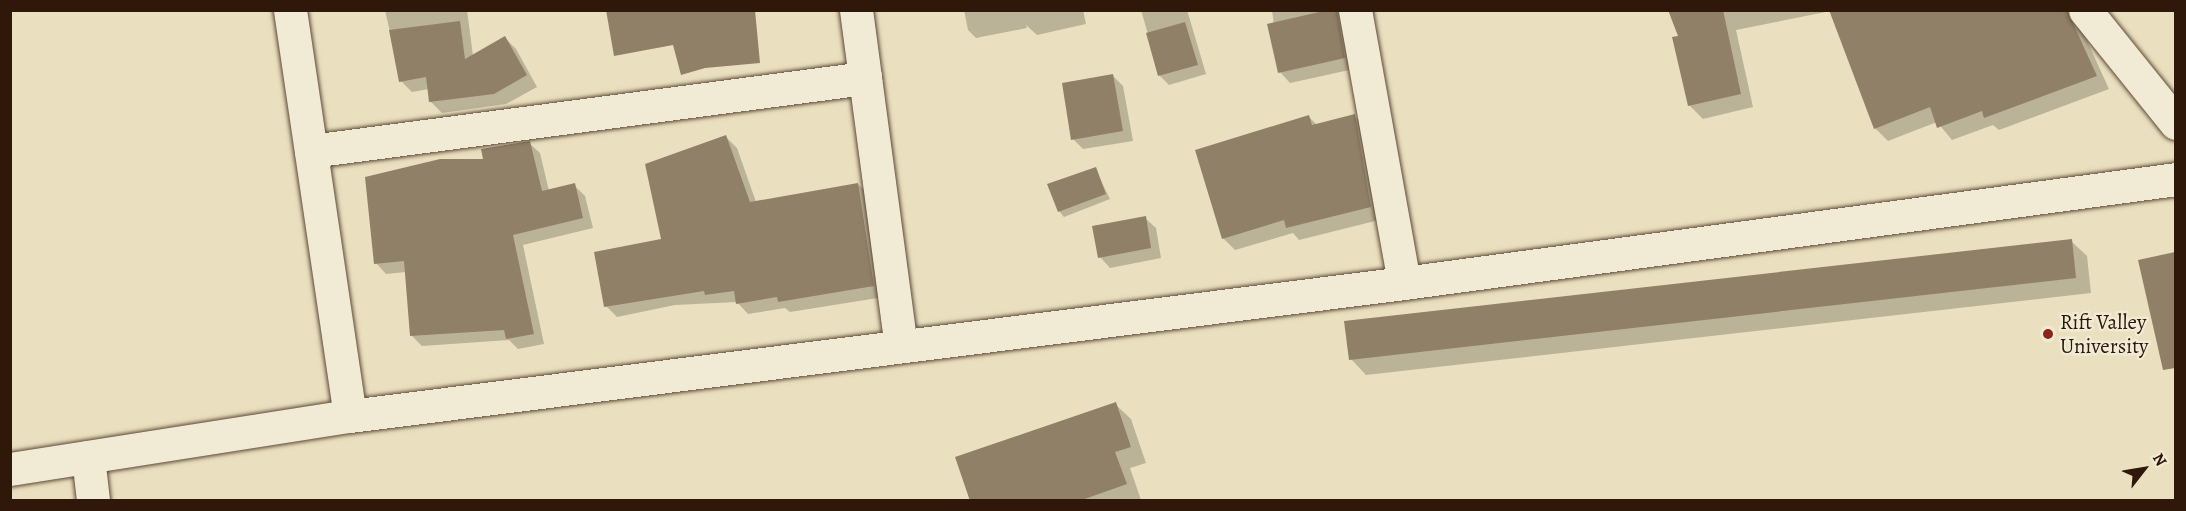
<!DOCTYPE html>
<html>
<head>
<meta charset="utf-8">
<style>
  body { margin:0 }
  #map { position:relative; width:2186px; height:511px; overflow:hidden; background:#eae0bf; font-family:Alegreya,serif }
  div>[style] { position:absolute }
  .shadow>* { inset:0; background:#0003 }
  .building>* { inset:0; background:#908068 }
  .roads { filter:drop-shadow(0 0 2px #5e4937) drop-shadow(0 0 2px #5e4937) }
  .minor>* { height:33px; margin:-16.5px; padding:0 16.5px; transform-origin:16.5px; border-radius:16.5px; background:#f1ebd5 }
  .dots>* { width:16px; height:16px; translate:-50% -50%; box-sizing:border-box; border:3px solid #f1ebd5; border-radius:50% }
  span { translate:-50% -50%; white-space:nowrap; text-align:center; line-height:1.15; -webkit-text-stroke:4.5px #f1ebd5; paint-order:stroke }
  .poi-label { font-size:21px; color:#2f170a }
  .left { translate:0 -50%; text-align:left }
  .frame { position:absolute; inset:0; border:12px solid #2f170a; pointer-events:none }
  .north { position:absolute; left:2114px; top:439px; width:60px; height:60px; -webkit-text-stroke:4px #f1ebd5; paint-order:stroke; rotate:59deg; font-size:16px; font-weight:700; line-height:24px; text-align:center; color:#2f170a }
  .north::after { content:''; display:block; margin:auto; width:21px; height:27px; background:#2f170a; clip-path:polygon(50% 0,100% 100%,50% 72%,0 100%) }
</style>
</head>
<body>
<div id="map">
  <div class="shadow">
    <i style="clip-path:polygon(385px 10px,467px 10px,473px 56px,505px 38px,516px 49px,537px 87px,506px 104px,442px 113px,431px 102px,429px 89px,412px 92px,401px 81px)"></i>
    <i style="clip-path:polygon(964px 10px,1083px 10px,1086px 24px,1037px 35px,1026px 25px,1027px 28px,976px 38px,968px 30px)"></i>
    <i style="clip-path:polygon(1141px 10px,1187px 10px,1206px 74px,1169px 85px,1160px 76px)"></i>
    <i style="clip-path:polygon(1272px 10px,1337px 10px,1347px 21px,1354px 69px,1290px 83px,1280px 72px)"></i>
    <i style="clip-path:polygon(1670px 10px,2073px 10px,2109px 89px,1999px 130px,1993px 125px,1952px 140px,1937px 122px,1888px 141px,1875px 128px,1831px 11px,1736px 30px,1753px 107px,1703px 119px,1690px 106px,1674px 38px,1680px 37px)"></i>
    <i style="clip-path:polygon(1113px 76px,1123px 86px,1133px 141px,1083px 149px,1073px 139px)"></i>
    <i style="clip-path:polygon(1354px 116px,1366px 128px,1383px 219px,1299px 240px,1293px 233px,1235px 250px,1223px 238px,1309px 117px,1317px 125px)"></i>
    <i style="clip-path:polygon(726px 137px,737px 148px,756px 202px,858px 184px,869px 195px,884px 297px,790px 312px,785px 308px,748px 314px,737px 302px,675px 305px,617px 317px,606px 306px,662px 241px)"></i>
    <i style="clip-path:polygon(529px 143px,540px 153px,549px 191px,574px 185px,585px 196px,593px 228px,523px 245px,544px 344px,518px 349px,509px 340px,422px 346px,412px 336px,406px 272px,386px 274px,376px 263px,485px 161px)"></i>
    <i style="clip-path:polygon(1095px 169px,1110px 199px,1064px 217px,1059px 211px)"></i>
    <i style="clip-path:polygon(1145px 218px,1156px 228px,1161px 258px,1110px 268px,1100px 257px)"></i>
    <i style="clip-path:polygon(2071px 241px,2087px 256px,2091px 293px,1366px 375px,1351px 359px)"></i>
    <i style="clip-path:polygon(2176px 253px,2176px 326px,2163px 329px,2140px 261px)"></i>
    <i style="clip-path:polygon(1115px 404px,1131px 419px,1146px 463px,1130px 468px,1141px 500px,971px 500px)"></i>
  </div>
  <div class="building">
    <i style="clip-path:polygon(606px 10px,755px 10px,760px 63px,705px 68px,681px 75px,673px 45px,614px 56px)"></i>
    <i style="clip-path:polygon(1328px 10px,1337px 10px,1345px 58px,1278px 73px,1267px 24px)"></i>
    <i style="clip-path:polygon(1668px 10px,1723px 10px,1741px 94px,1688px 106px,1672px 37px,1678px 36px)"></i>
    <i style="clip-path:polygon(1829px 10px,2067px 10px,2097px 76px,1984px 118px,1982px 111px,1937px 128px,1930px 107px,1874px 129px)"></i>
    <i style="clip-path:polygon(460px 21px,465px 59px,505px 36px,527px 75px,494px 94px,429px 102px,426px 77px,399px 82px,389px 30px)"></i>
    <i style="clip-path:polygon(1185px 22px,1198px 65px,1158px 76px,1146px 33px)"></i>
    <i style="clip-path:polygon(1113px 74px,1123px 131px,1071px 140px,1062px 83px)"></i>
    <i style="clip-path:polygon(1355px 114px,1371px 207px,1286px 228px,1284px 220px,1222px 239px,1195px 150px,1309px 115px,1312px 125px)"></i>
    <i style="clip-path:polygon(726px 135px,750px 202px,858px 183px,874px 286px,778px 302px,777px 297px,736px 304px,734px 291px,705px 295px,704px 291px,604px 307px,594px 252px,661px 239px,645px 164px)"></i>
    <i style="clip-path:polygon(530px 141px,542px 191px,575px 183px,583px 218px,513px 235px,534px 334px,506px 339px,504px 330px,410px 336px,404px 261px,374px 264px,365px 177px,440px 159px,483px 159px,481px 149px)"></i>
    <i style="clip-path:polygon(1096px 167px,1106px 194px,1058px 212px,1047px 184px)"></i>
    <i style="clip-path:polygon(1146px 216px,1151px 248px,1098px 258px,1092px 226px)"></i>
    <i style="clip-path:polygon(2072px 239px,2076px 278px,1349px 360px,1344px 321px)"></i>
    <i style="clip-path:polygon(2175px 252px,2175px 368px,2163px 370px,2138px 260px)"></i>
    <i style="clip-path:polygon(1116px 402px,1131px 447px,1115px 452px,1127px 484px,1079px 501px,970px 501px,955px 457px)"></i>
  </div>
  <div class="roads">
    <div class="minor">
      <i style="left:290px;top:10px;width:410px;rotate:81.6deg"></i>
      <i style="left:856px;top:10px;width:339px;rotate:82.4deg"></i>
      <i style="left:1355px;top:10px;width:277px;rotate:79.8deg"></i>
      <i style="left:2085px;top:10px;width:145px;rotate:51.2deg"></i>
      <i style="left:311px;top:151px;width:559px;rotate:-7.51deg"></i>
      <i style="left:88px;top:457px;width:43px;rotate:83.4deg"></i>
      <i style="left:10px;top:469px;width:344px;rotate:-8.9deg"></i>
      <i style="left:350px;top:416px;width:1062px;rotate:-7.19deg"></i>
      <i style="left:1404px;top:283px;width:779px;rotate:-7.67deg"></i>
    </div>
  </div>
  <div class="dots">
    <i style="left:2048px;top:334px;background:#8f2418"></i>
  </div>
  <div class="poi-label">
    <span class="left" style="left:2060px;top:334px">Rift Valley<br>University</span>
  </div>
  <div class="frame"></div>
  <div class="north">N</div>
</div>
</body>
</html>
